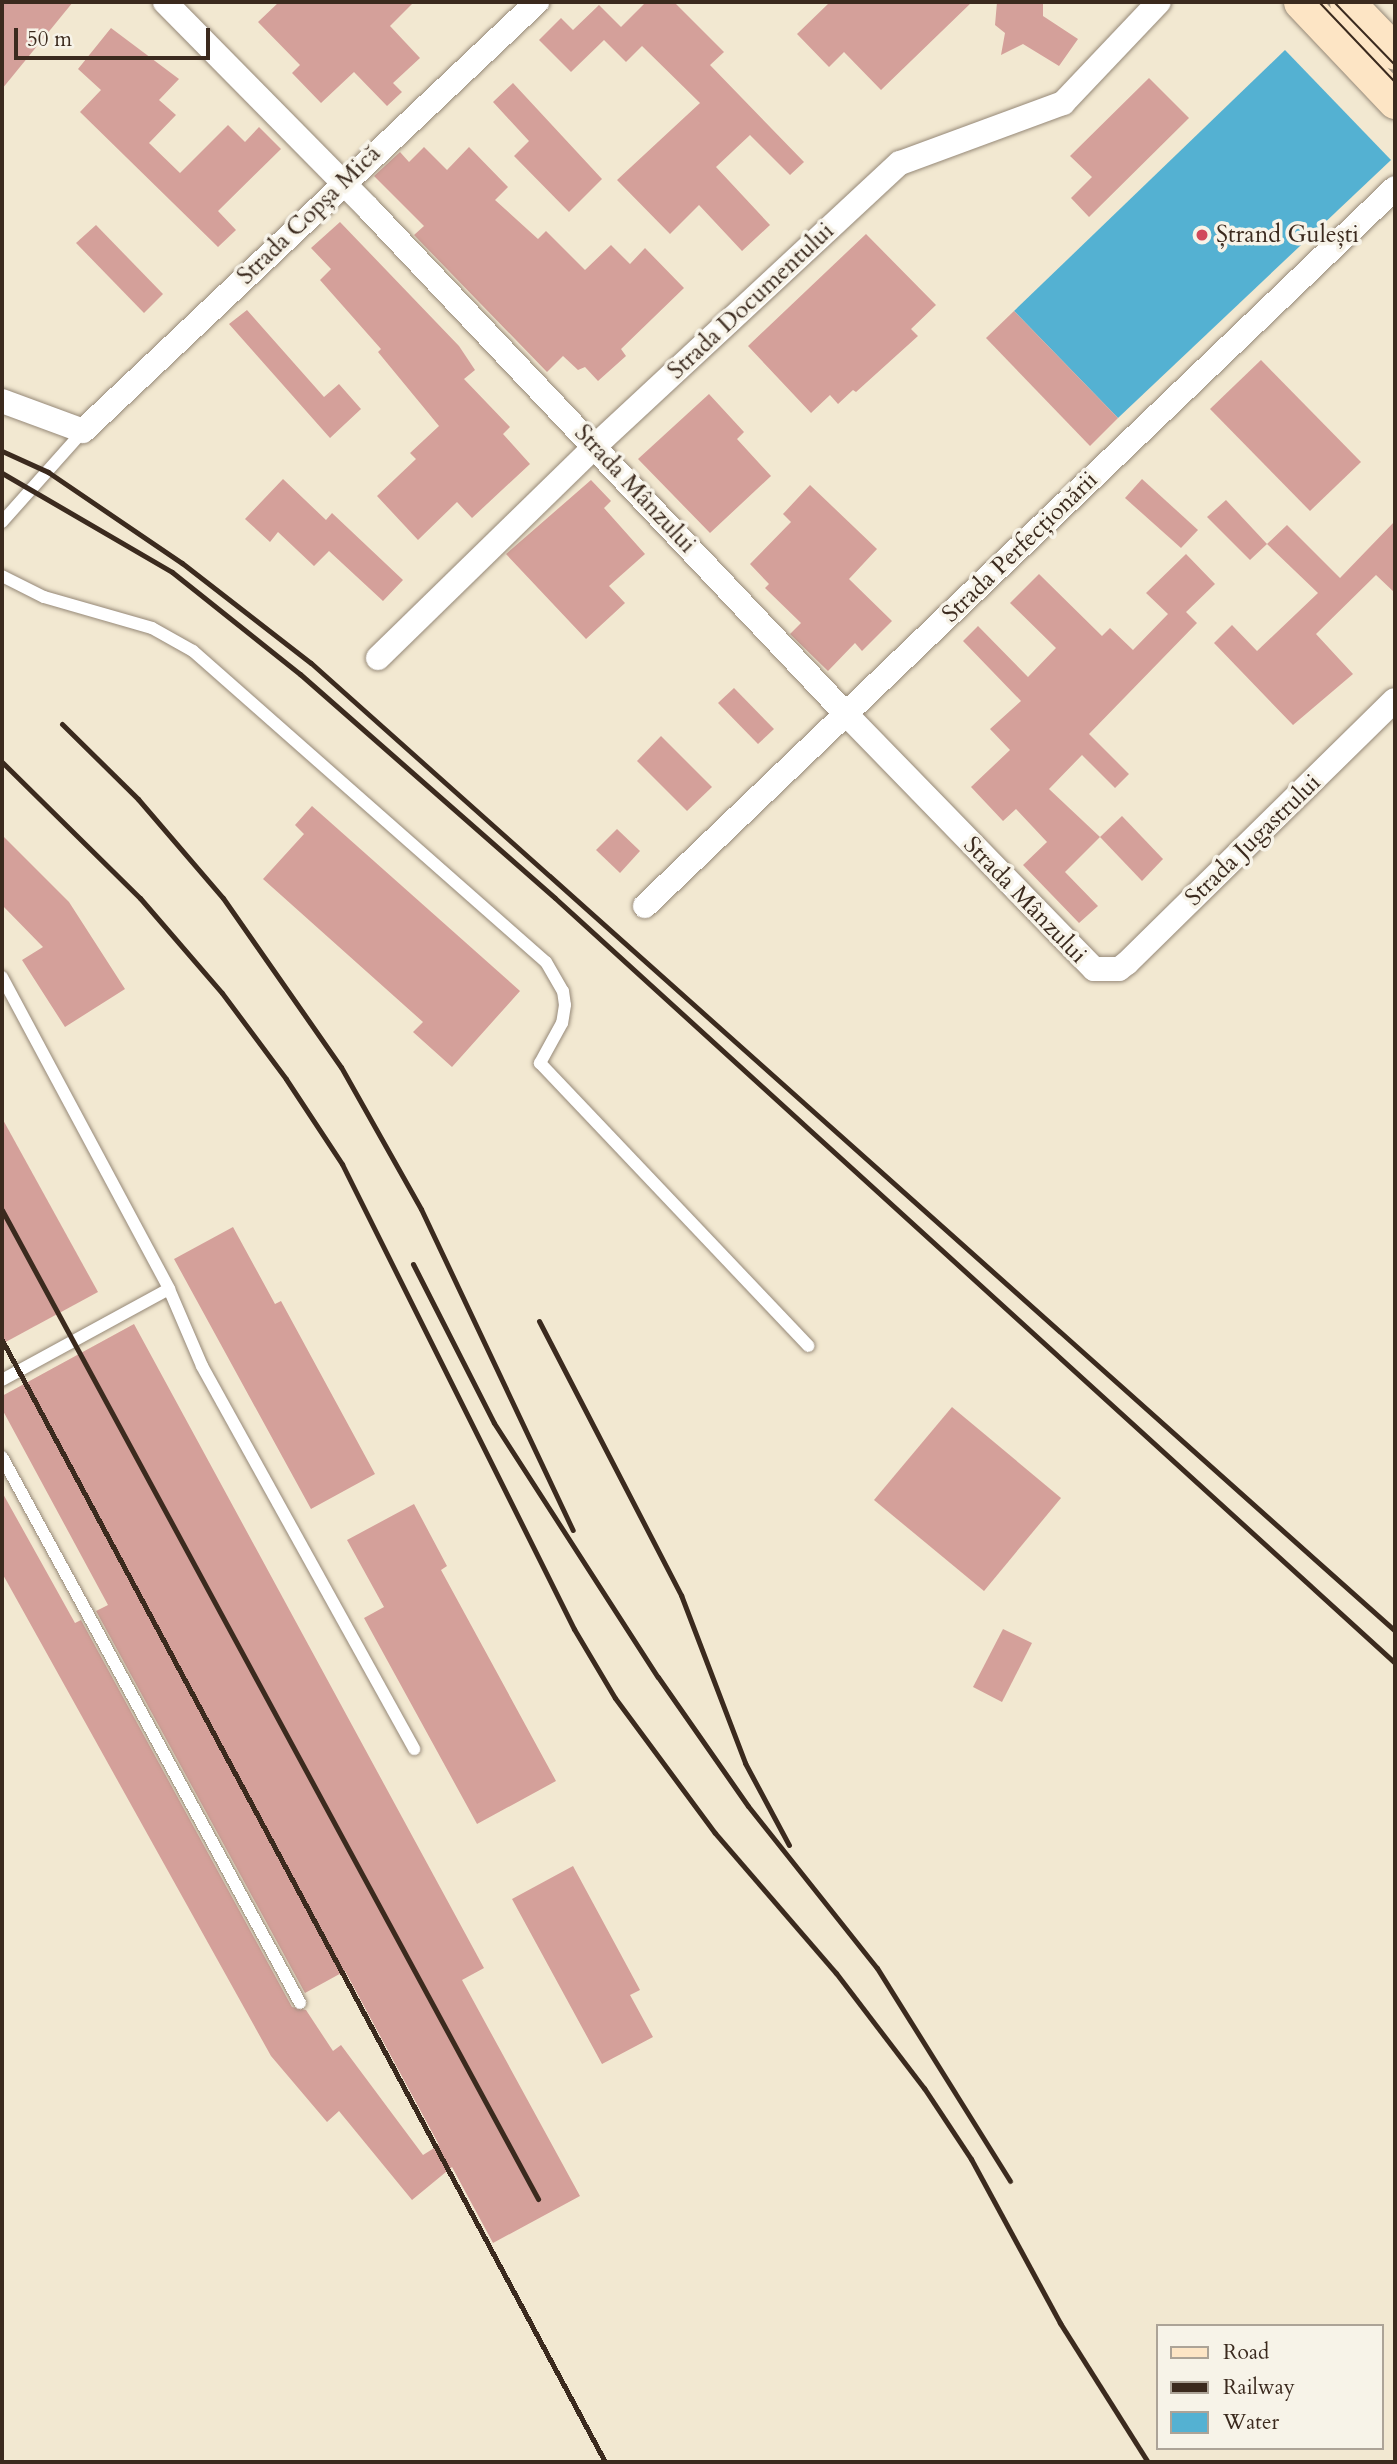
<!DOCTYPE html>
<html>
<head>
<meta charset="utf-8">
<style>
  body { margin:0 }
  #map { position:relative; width:1397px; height:2464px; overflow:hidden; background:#f2e8d1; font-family:Cardo,serif }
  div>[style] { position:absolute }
  .water>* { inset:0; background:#54b1d2 }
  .building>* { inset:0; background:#d4a09a }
  .roads { filter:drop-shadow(0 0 2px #968978) drop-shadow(0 0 2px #968978) }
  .service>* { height:12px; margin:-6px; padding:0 6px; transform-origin:6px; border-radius:6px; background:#fff }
  .minor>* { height:24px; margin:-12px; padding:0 12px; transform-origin:12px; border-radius:12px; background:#fff }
  .secondary>* { height:35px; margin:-17.5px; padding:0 17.5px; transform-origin:17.5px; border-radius:17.5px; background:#fde5c5 }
  .tram>* { height:2px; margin:-1px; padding:0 1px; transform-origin:1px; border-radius:1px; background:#3b2a1e }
  .rail>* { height:5px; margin:-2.5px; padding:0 2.5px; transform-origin:2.5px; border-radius:2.5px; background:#3b2a1e }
  .dots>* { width:19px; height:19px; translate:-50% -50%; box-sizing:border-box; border:4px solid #f7f3e8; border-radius:50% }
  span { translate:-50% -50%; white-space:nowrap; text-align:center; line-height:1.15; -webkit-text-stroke:7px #f7f3e8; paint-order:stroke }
  .street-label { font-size:24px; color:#3b2a1e }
  .poi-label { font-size:24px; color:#3b2a1e }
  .left { translate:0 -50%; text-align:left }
  .frame { position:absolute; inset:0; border:4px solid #3b2a1e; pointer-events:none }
  .legend { position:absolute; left:1156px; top:2324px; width:228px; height:126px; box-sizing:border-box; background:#f7f3e8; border:2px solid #aca397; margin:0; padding:9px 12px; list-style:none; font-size:21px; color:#3b2a1e }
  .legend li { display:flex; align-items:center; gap:14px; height:35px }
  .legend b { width:35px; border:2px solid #aca397 }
  .scale { position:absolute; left:14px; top:28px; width:196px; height:32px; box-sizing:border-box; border:4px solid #3b2a1e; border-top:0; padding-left:9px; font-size:21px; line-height:24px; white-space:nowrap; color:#3b2a1e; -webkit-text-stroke:5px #f7f3e8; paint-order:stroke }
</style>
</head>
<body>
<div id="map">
  <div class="water">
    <i style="clip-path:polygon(1285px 50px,1391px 160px,1118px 418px,1014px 311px)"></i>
  </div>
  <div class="building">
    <i style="clip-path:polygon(2px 2px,73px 2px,2px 89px)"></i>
    <i style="clip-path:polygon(279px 2px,414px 2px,390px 26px,420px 58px,393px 83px,402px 92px,387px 106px,354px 72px,321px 103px,292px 73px,300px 65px,258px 22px)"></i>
    <i style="clip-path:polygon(646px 2px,674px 2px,724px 52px,710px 65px,804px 162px,790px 175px,750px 135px,716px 167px,770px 225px,742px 251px,699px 205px,670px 234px,617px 180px,700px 103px,642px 46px,626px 62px,604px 40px,571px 72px,539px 40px,561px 18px,573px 30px,599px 5px,621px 27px)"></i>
    <i style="clip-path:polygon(830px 2px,972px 2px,881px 90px,844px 52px,829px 67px,797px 34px)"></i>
    <i style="clip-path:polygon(997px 2px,1043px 2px,1043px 16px,1078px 39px,1059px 66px,1023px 44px,1001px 55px,1005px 33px,995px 25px)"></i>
    <i style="clip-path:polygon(111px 28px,179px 79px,159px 100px,176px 115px,149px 143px,180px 173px,228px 125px,245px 142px,259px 127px,281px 149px,218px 211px,236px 230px,218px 247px,80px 112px,101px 90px,78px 69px)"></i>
    <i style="clip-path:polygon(1149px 78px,1189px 118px,1089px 217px,1071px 198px,1092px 177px,1070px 156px)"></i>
    <i style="clip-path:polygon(513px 83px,602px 179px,569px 212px,514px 156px,529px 141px,493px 102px)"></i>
    <i style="clip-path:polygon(424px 147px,447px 170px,469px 147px,508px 187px,495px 200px,538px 239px,546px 231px,585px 270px,611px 245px,630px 264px,645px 248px,684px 288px,621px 349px,626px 356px,598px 381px,585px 367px,578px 370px,563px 356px,547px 372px,414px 235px,424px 226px,374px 176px,400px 152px,409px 162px)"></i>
    <i style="clip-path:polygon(340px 222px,459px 346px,475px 370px,464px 379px,510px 427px,503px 434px,530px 464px,472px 518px,457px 502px,418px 540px,377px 496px,416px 459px,410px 453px,439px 426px,378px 352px,381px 349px,320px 280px,331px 269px,311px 248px)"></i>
    <i style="clip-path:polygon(96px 225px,163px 294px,144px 313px,76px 243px)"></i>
    <i style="clip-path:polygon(866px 234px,936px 305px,911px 329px,918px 336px,856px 392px,853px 390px,838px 404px,830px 395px,811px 413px,748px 346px)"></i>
    <i style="clip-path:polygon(247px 310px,324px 397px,339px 384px,361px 409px,330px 438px,229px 324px)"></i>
    <i style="clip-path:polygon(1014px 311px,1118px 418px,1090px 446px,986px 338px)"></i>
    <i style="clip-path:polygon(1261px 360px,1361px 462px,1310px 511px,1210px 409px)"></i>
    <i style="clip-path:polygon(709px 394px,744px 432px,737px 439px,771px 476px,710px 533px,638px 459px)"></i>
    <i style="clip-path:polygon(283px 479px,326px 520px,332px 513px,403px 580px,383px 601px,329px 551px,314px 566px,278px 532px,270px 542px,245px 519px)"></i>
    <i style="clip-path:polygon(1142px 479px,1198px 530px,1181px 548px,1125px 498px)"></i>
    <i style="clip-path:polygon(591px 480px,611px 501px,604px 508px,645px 554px,609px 586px,625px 603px,586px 639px,506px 554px)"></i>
    <i style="clip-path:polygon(810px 485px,877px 549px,849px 579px,892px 621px,862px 651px,855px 643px,828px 671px,790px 634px,801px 623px,765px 588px,769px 584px,750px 564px,791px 522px,783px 514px)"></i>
    <i style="clip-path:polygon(1226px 500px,1267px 544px,1250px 560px,1207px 517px)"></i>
    <i style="clip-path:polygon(1395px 521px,1395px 593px,1376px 575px,1316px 634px,1353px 674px,1293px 725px,1214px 643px,1232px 625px,1257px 651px,1318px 593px,1267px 544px,1287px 525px,1340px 578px)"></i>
    <i style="clip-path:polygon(1186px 554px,1215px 584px,1186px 612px,1197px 623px,1089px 734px,1129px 774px,1115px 788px,1082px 755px,1049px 789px,1100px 837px,1065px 872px,1098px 906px,1079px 923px,1023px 865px,1047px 842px,1016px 809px,1003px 821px,971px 787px,1010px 750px,990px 729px,1021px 701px,963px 641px,978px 626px,1028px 677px,1056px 648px,1010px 603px,1039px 574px,1102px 636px,1110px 628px,1133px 650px,1168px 614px,1146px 593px)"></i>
    <i style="clip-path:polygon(734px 688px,774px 729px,758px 744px,718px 703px)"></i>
    <i style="clip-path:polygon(661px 736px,712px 787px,687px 811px,637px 761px)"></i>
    <i style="clip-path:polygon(312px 806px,520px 991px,452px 1067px,413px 1032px,423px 1022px,263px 879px,304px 834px,295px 825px)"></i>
    <i style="clip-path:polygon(1122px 816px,1163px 859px,1142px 881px,1100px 837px)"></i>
    <i style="clip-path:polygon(617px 829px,640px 851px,620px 873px,596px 850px)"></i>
    <i style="clip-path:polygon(2px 835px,69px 902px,125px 989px,65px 1027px,22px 960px,43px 947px,2px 905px)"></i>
    <i style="clip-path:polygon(2px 1118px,98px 1292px,2px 1344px)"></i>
    <i style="clip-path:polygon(233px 1227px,275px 1304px,281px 1301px,375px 1474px,311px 1509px,174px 1259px)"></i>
    <i style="clip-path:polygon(134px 1324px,484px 1968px,462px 1980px,580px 2196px,493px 2243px,452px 2167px,412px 2200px,339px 2111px,327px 2122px,271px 2056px,2px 1573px,2px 1492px,75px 1623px,81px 1620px,292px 2007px,306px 2010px,333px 2051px,341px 2045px,423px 2155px,439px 2145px,345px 1971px,305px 1993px,96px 1611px,108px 1605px,2px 1409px,2px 1396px)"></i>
    <i style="clip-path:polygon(952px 1407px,1061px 1498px,984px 1591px,874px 1500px)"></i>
    <i style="clip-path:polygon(414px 1504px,447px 1566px,441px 1570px,556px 1781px,477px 1824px,364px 1618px,384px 1607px,347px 1540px)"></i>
    <i style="clip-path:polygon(1003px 1629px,1032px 1643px,1002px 1702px,973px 1687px)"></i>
    <i style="clip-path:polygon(573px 1866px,640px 1990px,630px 1995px,653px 2037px,602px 2064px,512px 1899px)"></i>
  </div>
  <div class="roads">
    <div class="service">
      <i style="left:2px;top:522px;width:122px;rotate:-48.3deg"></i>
      <i style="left:2px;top:576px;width:47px;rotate:26.6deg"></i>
      <i style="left:44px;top:597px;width:112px;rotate:16deg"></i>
      <i style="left:152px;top:628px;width:47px;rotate:29.3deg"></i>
      <i style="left:193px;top:651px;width:470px;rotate:41.4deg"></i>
      <i style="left:546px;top:962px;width:34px;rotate:60deg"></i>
      <i style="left:563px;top:991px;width:14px;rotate:82deg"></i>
      <i style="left:565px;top:1005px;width:18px;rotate:99deg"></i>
      <i style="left:562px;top:1023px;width:46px;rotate:118.8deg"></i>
      <i style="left:540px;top:1063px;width:390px;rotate:46.5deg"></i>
      <i style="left:2px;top:977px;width:354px;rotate:61.8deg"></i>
      <i style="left:169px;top:1289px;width:84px;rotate:66.8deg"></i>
      <i style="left:202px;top:1366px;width:438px;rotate:61deg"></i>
      <i style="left:2px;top:1380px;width:190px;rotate:-28.6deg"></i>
      <i style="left:2px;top:1457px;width:622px;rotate:61.37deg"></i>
    </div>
    <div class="minor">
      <i style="left:165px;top:2px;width:289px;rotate:45.4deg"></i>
      <i style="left:368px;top:208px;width:695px;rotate:46.63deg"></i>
      <i style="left:845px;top:713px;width:357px;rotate:45.8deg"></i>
      <i style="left:1094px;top:969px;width:25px"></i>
      <i style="left:1119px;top:969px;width:10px;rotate:-37deg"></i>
      <i style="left:1127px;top:963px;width:375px;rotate:-44.5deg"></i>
      <i style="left:2px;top:401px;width:86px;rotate:20.3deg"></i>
      <i style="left:83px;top:431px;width:625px;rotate:-43.38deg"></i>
      <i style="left:378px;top:658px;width:303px;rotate:-44.3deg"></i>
      <i style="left:595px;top:446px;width:416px;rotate:-42.9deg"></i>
      <i style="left:900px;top:163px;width:174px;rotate:-20.2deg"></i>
      <i style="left:1063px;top:103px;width:139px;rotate:-46.5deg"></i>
      <i style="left:645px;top:906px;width:1038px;rotate:-43.75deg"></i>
    </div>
    <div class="secondary">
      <i style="left:1301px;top:2px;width:137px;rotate:46.5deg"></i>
      <i style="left:1347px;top:2px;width:69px;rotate:46.2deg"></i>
    </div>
  </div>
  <div class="tram">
    <i style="left:1319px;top:2px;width:110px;rotate:46.5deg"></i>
    <i style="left:1334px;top:2px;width:88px;rotate:45.9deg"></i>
  </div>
  <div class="rail">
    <i style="left:2px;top:451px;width:51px;rotate:24.5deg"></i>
    <i style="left:48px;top:472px;width:162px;rotate:34.2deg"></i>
    <i style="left:182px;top:563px;width:163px;rotate:37.8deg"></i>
    <i style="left:311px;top:663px;width:1453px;rotate:41.76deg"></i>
    <i style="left:2px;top:473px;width:197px;rotate:30.2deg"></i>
    <i style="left:172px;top:572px;width:164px;rotate:38.6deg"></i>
    <i style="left:300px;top:674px;width:339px;rotate:41.3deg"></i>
    <i style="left:555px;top:898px;width:1136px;rotate:42.32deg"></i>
    <i style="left:62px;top:724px;width:107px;rotate:44.6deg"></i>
    <i style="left:138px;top:799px;width:130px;rotate:49.4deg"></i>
    <i style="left:223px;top:898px;width:206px;rotate:55.1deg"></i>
    <i style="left:341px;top:1067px;width:163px;rotate:60.6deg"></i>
    <i style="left:421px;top:1209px;width:355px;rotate:64.7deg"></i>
    <i style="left:2px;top:762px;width:194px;rotate:44.6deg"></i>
    <i style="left:140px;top:898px;width:125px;rotate:49.2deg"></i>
    <i style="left:222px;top:993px;width:107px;rotate:53.3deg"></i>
    <i style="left:286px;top:1079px;width:102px;rotate:56.6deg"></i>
    <i style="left:342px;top:1164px;width:520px;rotate:63.48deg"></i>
    <i style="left:574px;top:1629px;width:80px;rotate:59.3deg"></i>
    <i style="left:615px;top:1698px;width:168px;rotate:53.5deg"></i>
    <i style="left:715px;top:1833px;width:185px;rotate:49.2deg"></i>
    <i style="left:836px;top:1973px;width:145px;rotate:52.6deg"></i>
    <i style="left:924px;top:2088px;width:85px;rotate:56.5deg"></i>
    <i style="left:971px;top:2159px;width:187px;rotate:61.5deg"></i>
    <i style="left:1060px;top:2323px;width:165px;rotate:57.7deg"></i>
    <i style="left:2px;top:1210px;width:1125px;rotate:61.54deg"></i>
    <i style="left:413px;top:1264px;width:178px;rotate:63deg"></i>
    <i style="left:494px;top:1423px;width:302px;rotate:57.2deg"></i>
    <i style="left:658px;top:1677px;width:157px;rotate:55.1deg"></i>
    <i style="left:748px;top:1806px;width:207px;rotate:51.5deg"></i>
    <i style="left:877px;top:1968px;width:251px;rotate:58deg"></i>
    <i style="left:539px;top:1321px;width:309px;rotate:62.6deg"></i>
    <i style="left:681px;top:1595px;width:180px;rotate:69.1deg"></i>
    <i style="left:745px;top:1763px;width:93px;rotate:61.8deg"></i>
    <i style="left:2px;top:1340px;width:1274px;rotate:61.74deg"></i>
  </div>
  <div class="dots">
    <i style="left:1202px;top:235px;background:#d1495b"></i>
  </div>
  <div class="street-label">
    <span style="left:309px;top:215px;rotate:-44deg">Strada Copșa Mică</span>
    <span style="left:751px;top:301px;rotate:-43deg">Strada Documentului</span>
    <span style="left:635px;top:489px;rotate:47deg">Strada Mânzului</span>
    <span style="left:1020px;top:547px;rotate:-44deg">Strada Perfecționării</span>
    <span style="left:1253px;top:840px;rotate:-44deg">Strada Jugastrului</span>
    <span style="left:1025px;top:900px;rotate:46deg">Strada Mânzului</span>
  </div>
  <div class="poi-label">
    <span class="left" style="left:1216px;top:235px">Ștrand Gulești</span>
  </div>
  <div class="frame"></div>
  <ul class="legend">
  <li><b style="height:9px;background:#fde5c5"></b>Road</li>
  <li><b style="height:9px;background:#3b2a1e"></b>Railway</li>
  <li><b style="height:19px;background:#54b1d2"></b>Water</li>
  </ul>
  <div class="scale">50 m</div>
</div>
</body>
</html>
